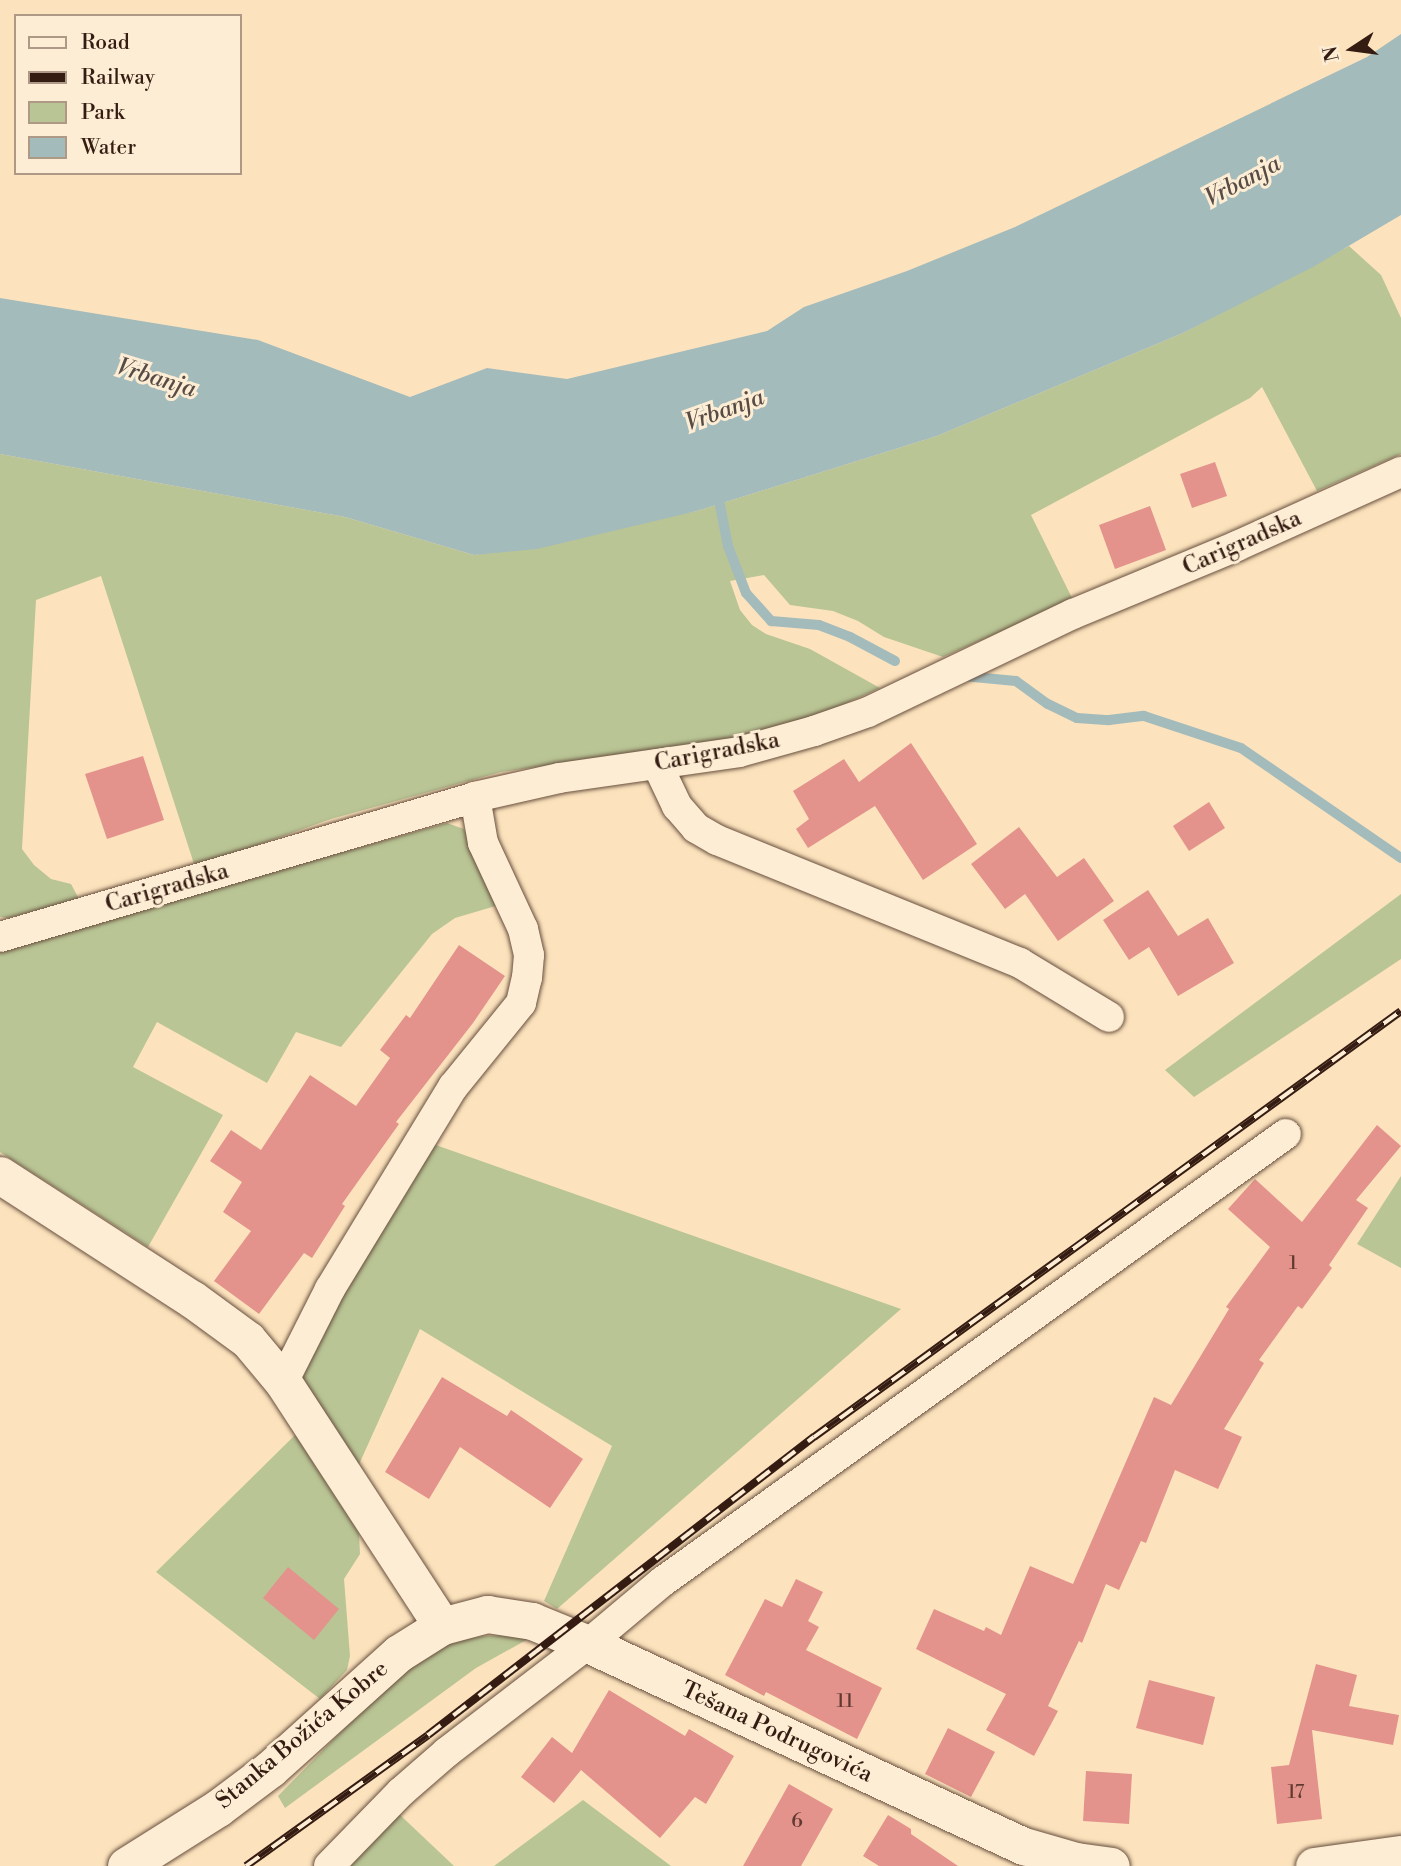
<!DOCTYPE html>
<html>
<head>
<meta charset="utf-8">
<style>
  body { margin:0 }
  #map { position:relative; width:1401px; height:1866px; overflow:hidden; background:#fce3bd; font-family:"Libre Bodoni",serif }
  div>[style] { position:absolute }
  .green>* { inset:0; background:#b9c595 }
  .water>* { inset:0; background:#a4bbbb }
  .stream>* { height:10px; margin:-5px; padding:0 5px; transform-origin:5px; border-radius:5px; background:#a4bbbb }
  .building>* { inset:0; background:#e3938b }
  .roads { filter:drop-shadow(0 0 2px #674e3d) drop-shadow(0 0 2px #674e3d) }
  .minor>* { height:30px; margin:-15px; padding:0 15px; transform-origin:15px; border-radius:15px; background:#fdedd4 }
  .tertiary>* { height:37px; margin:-18.5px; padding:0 18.5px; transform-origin:18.5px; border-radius:18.5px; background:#fdedd4 }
  .rail>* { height:8px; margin-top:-4px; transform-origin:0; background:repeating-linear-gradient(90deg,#fdedd4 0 16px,#351c12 0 32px); box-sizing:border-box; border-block:2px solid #351c12 }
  span { translate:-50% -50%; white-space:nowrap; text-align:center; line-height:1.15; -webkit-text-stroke:6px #fdedd4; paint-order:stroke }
  .number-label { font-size:19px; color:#603a30 }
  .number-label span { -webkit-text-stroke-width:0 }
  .street-label { font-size:23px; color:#351c12 }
  .water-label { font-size:24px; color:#564c45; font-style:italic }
  .legend { position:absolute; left:14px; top:14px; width:228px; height:161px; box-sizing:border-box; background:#fdedd4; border:2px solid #ad9986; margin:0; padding:9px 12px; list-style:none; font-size:21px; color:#351c12 }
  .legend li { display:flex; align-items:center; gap:14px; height:35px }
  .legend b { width:35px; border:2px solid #ad9986 }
  .north { position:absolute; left:1317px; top:14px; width:70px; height:70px; -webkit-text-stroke:5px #fdedd4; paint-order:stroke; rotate:257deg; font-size:19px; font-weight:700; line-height:28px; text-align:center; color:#351c12 }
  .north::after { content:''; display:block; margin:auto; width:24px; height:32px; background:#351c12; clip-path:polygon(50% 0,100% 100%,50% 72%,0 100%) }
</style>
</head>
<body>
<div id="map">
  <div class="green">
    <i style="clip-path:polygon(1349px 246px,1381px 275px,1401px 318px,1401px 454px,1317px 491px,1262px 387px,1250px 398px,1031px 515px,1073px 600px,943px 657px,884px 637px,858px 621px,833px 611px,790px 605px,764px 575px,730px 581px,740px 610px,752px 625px,766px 634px,810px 649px,880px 688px,829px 711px,736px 739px,501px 772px,331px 819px,195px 867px,101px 576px,36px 600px,22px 849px,34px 865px,51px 879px,71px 884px,79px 899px,8px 918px,0 917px,0 454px,345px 517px,474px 555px,697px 511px,937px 436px,1183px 333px)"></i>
    <i style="clip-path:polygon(447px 823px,464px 829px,499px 905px,455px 918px,432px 934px,341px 1047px,296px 1032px,267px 1083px,157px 1022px,133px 1067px,223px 1115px,148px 1247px,0 1152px,0 948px)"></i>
    <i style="clip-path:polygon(1401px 894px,1401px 959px,1194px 1097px,1165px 1070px)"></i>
    <i style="clip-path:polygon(433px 1144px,901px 1309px,557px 1609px,544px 1601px,612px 1446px,420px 1329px,356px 1471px,307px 1391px,303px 1377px,321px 1325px)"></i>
    <i style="clip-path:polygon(1401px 1176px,1401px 1268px,1357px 1244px)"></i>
    <i style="clip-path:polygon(295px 1435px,359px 1533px,360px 1554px,344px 1579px,350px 1656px,347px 1670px,320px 1699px,156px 1572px)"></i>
    <i style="clip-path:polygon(537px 1634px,476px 1668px,285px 1808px,278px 1796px,394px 1678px,453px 1641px,484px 1636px)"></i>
    <i style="clip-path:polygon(583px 1800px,671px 1866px,494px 1866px)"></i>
    <i style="clip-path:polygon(398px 1813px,454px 1866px,351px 1866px)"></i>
  </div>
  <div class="water">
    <i style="clip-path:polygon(1401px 34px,1401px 215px,1313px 267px,1183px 333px,937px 436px,697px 511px,537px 549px,474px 555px,345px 517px,0 454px,0 298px,258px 340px,410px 397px,487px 368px,567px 379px,767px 331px,804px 307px,907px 271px,1015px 227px,1367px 57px)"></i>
  </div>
  <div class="stream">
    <i style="left:717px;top:490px;width:57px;rotate:78.9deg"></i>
    <i style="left:728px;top:546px;width:50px;rotate:69deg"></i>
    <i style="left:746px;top:593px;width:38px;rotate:48deg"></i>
    <i style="left:771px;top:621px;width:48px;rotate:4.8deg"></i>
    <i style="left:819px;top:625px;width:33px;rotate:21deg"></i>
    <i style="left:850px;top:637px;width:51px;rotate:28.1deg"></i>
    <i style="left:963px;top:676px;width:53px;rotate:5.4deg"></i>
    <i style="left:1016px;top:681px;width:39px;rotate:36deg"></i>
    <i style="left:1048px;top:704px;width:32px;rotate:26deg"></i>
    <i style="left:1077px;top:718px;width:32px;rotate:4deg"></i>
    <i style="left:1109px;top:720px;width:35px;rotate:-7deg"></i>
    <i style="left:1144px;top:716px;width:102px;rotate:18.3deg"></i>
    <i style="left:1241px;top:748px;width:194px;rotate:34.5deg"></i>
  </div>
  <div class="building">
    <i style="clip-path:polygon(1215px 462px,1227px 496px,1192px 508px,1180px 474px)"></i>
    <i style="clip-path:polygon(1150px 506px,1166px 550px,1115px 569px,1099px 525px)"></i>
    <i style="clip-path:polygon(911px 743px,977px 844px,923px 880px,875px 806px,808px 848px,796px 829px,809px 819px,793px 791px,844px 759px,859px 782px)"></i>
    <i style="clip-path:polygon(143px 756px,164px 820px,107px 839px,85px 774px)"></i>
    <i style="clip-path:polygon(1209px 802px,1225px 828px,1189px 851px,1173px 826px)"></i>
    <i style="clip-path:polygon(1019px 827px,1057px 877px,1084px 858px,1114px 901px,1058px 941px,1025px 894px,1005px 909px,971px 864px)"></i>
    <i style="clip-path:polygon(1148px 890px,1178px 936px,1208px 918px,1234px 963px,1178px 996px,1149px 947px,1129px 960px,1103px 920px)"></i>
    <i style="clip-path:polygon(459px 945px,505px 976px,473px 1023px,396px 1122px,399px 1124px,342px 1204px,345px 1206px,312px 1258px,304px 1253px,259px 1314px,214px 1281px,251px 1231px,223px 1212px,242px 1182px,210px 1161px,231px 1130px,261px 1150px,310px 1075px,356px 1106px,390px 1058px,380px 1050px,406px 1015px,410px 1018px)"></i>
    <i style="clip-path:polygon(1377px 1125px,1401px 1146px,1356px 1200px,1368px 1208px,1329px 1265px,1332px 1268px,1302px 1309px,1298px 1306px,1259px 1360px,1264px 1363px,1224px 1429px,1242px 1437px,1218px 1489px,1175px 1470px,1146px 1543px,1141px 1541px,1119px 1590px,1106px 1584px,1082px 1643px,1079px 1641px,1048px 1706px,1058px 1711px,1034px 1756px,986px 1730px,1006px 1694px,916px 1649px,934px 1609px,984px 1631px,986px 1627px,1001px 1635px,1030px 1566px,1073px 1584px,1154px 1397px,1171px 1405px,1229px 1309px,1226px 1307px,1270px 1247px,1228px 1209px,1255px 1179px,1302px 1222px)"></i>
    <i style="clip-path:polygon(442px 1377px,507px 1416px,511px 1410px,583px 1459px,550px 1508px,460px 1447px,429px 1499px,385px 1472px)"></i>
    <i style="clip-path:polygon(288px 1567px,339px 1609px,314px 1640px,263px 1598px)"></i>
    <i style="clip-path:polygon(796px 1579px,823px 1592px,808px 1621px,819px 1627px,806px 1650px,882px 1688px,857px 1739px,766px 1692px,764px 1696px,725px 1675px,765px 1599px,782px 1607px)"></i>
    <i style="clip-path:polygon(1316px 1664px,1357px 1675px,1349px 1706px,1399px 1715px,1393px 1745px,1312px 1730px,1322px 1819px,1277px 1824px,1271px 1767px,1289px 1765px)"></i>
    <i style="clip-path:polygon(1149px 1680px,1215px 1697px,1203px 1745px,1136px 1728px)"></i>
    <i style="clip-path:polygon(609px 1690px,685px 1736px,689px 1729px,734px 1756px,706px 1804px,695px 1797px,660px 1838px,581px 1770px,554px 1803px,521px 1777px,552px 1737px,572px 1753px)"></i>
    <i style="clip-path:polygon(948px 1728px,995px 1752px,971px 1797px,925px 1774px)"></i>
    <i style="clip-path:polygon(1086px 1771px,1132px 1774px,1129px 1824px,1083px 1821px)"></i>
    <i style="clip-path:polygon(789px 1784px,833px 1809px,801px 1866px,743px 1866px)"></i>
    <i style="clip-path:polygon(888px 1815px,911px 1829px,911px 1834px,958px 1866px,879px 1866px,863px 1856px)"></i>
  </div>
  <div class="roads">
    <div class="minor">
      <i style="left:657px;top:764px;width:47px;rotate:64.5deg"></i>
      <i style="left:677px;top:806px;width:29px;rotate:49deg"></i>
      <i style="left:696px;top:828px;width:24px;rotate:30deg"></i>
      <i style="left:717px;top:840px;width:327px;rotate:22.1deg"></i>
      <i style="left:1020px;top:963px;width:104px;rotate:31.2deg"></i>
      <i style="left:0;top:937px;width:495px;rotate:-16.4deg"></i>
      <i style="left:475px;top:797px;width:86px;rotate:-12.7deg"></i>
      <i style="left:559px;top:778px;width:182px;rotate:-8.2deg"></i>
      <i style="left:739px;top:752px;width:78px;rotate:-15.6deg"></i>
      <i style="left:814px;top:731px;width:57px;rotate:-19.4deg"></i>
      <i style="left:868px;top:712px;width:227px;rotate:-25.6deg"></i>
      <i style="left:1073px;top:614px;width:178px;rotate:-22.5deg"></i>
      <i style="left:1237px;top:546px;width:180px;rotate:-24.3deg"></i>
      <i style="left:283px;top:1382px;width:104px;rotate:-63.2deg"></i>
      <i style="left:330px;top:1289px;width:237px;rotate:-58.7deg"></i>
      <i style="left:453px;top:1087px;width:108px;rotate:-51deg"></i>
      <i style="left:521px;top:1003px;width:26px;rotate:-77deg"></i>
      <i style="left:527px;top:978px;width:23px;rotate:-85deg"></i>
      <i style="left:529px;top:955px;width:27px;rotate:-103deg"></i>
      <i style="left:523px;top:929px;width:95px;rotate:-114.9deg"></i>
      <i style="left:483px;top:843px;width:47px;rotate:-99.9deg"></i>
      <i style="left:329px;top:1866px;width:103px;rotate:-45.8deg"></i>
      <i style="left:401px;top:1792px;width:61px;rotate:-41deg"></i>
      <i style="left:447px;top:1752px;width:178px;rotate:-37.5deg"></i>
      <i style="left:588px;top:1644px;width:97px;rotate:-40deg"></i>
      <i style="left:662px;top:1582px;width:768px;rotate:-35.68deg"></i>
    </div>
    <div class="tertiary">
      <i style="left:0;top:1175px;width:229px;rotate:32.9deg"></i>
      <i style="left:192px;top:1299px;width:69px;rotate:36.2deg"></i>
      <i style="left:248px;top:1340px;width:55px;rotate:50.2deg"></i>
      <i style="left:283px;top:1382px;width:291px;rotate:56.9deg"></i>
      <i style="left:126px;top:1866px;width:109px;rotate:-32.2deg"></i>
      <i style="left:218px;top:1808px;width:65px;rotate:-36.9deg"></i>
      <i style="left:270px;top:1769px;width:173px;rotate:-42deg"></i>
      <i style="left:399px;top:1653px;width:51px;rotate:-32.1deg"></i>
      <i style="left:442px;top:1626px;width:47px;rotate:-14.9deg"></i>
      <i style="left:487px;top:1614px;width:46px;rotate:8.8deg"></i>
      <i style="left:532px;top:1621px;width:61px;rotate:22.3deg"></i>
      <i style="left:588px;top:1644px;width:481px;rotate:24.9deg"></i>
      <i style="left:1024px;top:1846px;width:54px;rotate:16.1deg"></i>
      <i style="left:1076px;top:1861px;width:35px;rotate:8deg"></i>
      <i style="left:1314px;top:1866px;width:88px;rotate:-7.9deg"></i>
    </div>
  </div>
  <div class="rail">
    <i style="left:246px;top:1866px;width:224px;rotate:-35.7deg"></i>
    <i style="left:428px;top:1735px;width:488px;rotate:-37.7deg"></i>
    <i style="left:814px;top:1437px;width:725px;rotate:-35.97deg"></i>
  </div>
  <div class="number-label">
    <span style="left:1293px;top:1264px">1</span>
    <span style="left:845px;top:1702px">11</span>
    <span style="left:1296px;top:1793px">17</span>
    <span style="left:797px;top:1822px">6</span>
  </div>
  <div class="street-label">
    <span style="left:1242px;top:543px;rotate:-24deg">Carigradska</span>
    <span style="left:717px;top:752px;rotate:-11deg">Carigradska</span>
    <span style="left:167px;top:888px;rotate:-16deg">Carigradska</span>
    <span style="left:777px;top:1732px;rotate:25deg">Tešana Podrugovića</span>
    <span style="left:302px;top:1735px;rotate:-40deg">Stanka Božića Kobre</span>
  </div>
  <div class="water-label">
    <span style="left:1243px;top:182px;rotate:-28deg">Vrbanja</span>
    <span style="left:156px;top:379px;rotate:17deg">Vrbanja</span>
    <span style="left:725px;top:411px;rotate:-20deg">Vrbanja</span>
  </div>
  <ul class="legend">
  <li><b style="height:9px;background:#fdedd4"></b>Road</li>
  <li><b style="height:9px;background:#351c12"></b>Railway</li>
  <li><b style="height:19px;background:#b9c595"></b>Park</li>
  <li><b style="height:19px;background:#a4bbbb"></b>Water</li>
  </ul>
  <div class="north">N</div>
</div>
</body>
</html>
